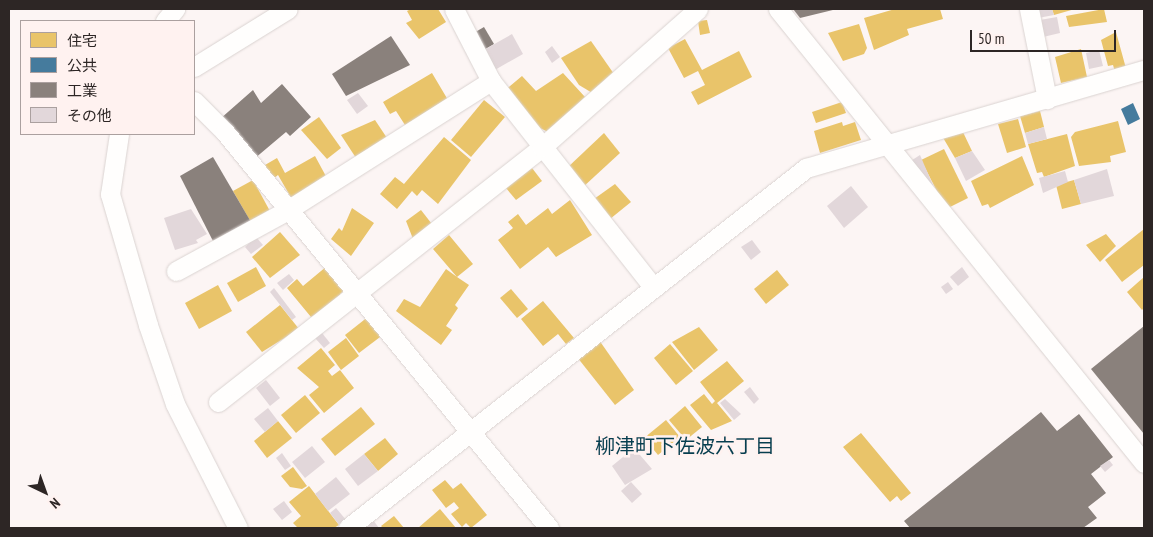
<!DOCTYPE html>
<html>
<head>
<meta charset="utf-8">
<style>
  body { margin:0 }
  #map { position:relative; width:1153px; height:537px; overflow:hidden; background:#fcf5f4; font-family:"PT Sans Narrow","Noto Sans JP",sans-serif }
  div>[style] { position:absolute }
  .homes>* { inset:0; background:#e9c46a }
  .public>* { inset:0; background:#457b9d }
  .industry>* { inset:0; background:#8a817c }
  .building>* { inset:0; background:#e2d7da }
  .roads { filter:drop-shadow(0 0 1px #dad3d1) drop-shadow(0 0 1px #dad3d1) }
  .minor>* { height:19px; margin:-9.5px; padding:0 9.5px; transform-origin:9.5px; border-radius:9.5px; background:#fffefd }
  span { translate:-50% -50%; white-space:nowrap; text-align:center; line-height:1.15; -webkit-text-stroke:5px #fff2f0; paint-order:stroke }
  .neighbourhood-label { font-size:20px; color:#073e4f }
  .frame { position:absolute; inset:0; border:10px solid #2d2625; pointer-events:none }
  .legend { position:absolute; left:20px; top:20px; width:175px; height:115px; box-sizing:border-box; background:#fff2f0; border:1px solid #aba09f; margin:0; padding:6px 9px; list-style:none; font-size:15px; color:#2d2625 }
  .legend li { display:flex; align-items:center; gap:10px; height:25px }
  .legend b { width:25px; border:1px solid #aba09f }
  .north { position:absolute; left:20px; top:467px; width:50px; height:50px; -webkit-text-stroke:4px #fff2f0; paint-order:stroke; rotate:138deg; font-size:14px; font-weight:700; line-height:20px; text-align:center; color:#2d2625 }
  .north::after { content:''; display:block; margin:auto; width:18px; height:22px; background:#2d2625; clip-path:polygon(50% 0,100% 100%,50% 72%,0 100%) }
  .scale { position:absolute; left:970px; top:30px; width:146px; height:22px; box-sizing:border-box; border:2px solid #2d2625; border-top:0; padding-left:6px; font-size:15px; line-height:18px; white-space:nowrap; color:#2d2625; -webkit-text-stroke:4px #fff2f0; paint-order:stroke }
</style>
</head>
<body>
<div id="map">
  <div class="homes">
    <i style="clip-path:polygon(411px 9px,438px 9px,446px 22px,419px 39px,406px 23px,412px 20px,407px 11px)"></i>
    <i style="clip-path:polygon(895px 9px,940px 9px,943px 19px,907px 29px,909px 35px,874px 50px,864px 18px)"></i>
    <i style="clip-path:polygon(1052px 9px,1075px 9px,1054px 15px)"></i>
    <i style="clip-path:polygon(1104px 9px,1107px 22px,1069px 27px,1066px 16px)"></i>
    <i style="clip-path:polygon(707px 20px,710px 33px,700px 35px,698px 21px)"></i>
    <i style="clip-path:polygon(859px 24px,867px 48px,864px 54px,843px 61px,828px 33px)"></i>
    <i style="clip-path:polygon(1116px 32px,1127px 72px,1116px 75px,1113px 65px,1108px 66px,1101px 40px)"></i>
    <i style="clip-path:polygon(685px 39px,702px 70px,739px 51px,752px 77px,698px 105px,691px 92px,705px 85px,698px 71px,684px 78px,668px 48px)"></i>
    <i style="clip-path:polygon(591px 41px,614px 74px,594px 94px,579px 85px,561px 58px)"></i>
    <i style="clip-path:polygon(1081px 49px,1087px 77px,1061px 83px,1055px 57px)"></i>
    <i style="clip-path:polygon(432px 73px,448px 100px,405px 125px,396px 111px,390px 114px,383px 102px)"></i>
    <i style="clip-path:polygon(563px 73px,585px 97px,548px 132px,534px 125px,504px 91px,522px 76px,536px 91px)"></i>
    <i style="clip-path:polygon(484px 100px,505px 117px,471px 157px,451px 140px)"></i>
    <i style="clip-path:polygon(842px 102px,846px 113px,816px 123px,812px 112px)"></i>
    <i style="clip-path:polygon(1040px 111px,1044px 127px,1025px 133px,1020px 116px)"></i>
    <i style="clip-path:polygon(319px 117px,341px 148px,327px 159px,301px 130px)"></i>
    <i style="clip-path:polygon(1018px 119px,1026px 147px,1007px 153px,998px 124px)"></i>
    <i style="clip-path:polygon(375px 120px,389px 141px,358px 161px,341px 135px)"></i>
    <i style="clip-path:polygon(1118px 121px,1126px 152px,1110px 156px,1111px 162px,1079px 166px,1071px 137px,1075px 132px)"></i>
    <i style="clip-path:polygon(842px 122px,843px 126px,855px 122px,861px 140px,820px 153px,814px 131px)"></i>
    <i style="clip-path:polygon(961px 128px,972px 151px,955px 158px,942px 136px)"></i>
    <i style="clip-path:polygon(604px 133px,620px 153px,582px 188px,567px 168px)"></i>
    <i style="clip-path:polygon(1067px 134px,1075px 166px,1044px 177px,1042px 172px,1037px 173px,1028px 144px)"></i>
    <i style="clip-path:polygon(444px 137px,471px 160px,438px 204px,422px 190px,417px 196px,412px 191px,397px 209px,380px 194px,395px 177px,404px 184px)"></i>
    <i style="clip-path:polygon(944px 149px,968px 198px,946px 209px,921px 160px)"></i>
    <i style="clip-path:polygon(315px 156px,328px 180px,293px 201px,278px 175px,273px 179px,265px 165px,277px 158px,285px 173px)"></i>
    <i style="clip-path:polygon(1022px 156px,1034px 185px,990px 208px,988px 204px,982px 206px,971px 181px)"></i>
    <i style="clip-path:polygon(532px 168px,542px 181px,516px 200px,506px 188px)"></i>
    <i style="clip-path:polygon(253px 180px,271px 213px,252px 224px,233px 191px)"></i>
    <i style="clip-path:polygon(1074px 180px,1081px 204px,1062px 209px,1056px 185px)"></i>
    <i style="clip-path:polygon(615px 184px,631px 202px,610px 219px,594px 199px)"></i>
    <i style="clip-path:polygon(570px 200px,592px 235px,556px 257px,548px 247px,520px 269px,498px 240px,513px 228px,508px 222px,518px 214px,526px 225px,548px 208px,552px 214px)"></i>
    <i style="clip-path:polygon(352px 208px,374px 223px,351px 256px,331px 239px,339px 228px,342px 231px)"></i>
    <i style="clip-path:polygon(421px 210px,435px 228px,415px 244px,406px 221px)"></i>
    <i style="clip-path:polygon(1144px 229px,1144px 265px,1122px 282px,1105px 260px)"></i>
    <i style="clip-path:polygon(280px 232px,300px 255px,270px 278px,252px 257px)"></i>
    <i style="clip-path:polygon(1106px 234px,1116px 246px,1100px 262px,1086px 245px)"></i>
    <i style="clip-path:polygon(449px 235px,473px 264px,457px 277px,469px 285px,455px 305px,458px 308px,446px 326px,452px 330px,441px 345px,396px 311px,404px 299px,420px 307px,446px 269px,457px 277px,433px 249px)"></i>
    <i style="clip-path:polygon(327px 266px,346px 289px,340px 294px,343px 299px,311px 317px,287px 288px,297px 279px,303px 286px)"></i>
    <i style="clip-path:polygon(256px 267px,266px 286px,238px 302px,227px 283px)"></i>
    <i style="clip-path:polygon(777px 270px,789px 285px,766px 304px,754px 289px)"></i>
    <i style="clip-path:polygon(1144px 277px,1144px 308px,1142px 310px,1127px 292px)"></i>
    <i style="clip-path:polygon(218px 285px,232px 311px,199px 329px,185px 303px)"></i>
    <i style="clip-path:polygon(511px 289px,528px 309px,517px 318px,500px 298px)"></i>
    <i style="clip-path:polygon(543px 301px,574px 338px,566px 344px,558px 334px,543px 346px,521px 319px)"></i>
    <i style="clip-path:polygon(280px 305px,299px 329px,262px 352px,246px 332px)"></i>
    <i style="clip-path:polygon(369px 316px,384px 334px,359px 353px,345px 335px)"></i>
    <i style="clip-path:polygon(699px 327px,718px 350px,694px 370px,672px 342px)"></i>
    <i style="clip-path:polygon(346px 338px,359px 356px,341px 370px,328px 352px)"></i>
    <i style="clip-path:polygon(599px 340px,634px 390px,615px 405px,577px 357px)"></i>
    <i style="clip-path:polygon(670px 344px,693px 371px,676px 385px,654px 358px)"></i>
    <i style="clip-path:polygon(321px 348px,335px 365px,328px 371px,332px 376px,340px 370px,354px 388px,324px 413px,309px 395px,319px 387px,297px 368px)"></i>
    <i style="clip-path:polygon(727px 361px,744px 381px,717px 403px,732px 421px,711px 430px,690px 405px,704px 394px,712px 404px,715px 401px,700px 382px)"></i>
    <i style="clip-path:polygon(305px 395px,320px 413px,296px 433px,281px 415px)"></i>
    <i style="clip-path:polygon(685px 406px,702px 427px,686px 440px,669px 420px)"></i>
    <i style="clip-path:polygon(361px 407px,375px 424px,335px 456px,321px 439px)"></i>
    <i style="clip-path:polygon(666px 420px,680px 437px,658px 455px,644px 438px)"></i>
    <i style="clip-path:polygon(278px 421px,292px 438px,267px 458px,254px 441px)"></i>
    <i style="clip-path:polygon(861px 433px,911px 493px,901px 501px,897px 496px,890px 502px,843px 447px)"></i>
    <i style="clip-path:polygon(385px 438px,398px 454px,378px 471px,364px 454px)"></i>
    <i style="clip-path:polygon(293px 467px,307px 486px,302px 489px,290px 487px,281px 476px)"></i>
    <i style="clip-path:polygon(445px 480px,453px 489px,461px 483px,487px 515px,471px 528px,466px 523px,462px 527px,451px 514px,459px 508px,454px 502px,446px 508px,432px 490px)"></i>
    <i style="clip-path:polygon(309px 486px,339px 525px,334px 528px,298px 528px,293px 523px,301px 516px,289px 502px)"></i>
    <i style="clip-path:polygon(440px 509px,456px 528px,418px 528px)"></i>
    <i style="clip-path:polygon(394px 516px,404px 528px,383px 528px,381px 526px)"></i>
  </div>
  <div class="public">
    <i style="clip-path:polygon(1133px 103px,1140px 119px,1128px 125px,1121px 109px)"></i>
  </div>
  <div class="industry">
    <i style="clip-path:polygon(793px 9px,837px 9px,800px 18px)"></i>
    <i style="clip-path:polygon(484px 27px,494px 44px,482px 51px,472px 34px)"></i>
    <i style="clip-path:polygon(391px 36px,410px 65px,346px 96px,332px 74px)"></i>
    <i style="clip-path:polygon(282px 84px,311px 117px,290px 136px,286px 132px,254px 159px,220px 119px,253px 90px,261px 103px)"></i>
    <i style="clip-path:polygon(213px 157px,251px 222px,214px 243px,180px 176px)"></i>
    <i style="clip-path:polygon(1144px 326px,1144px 434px,1091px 369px)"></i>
    <i style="clip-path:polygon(1041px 412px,1057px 431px,1079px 414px,1113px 457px,1091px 474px,1106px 493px,1088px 507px,1097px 518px,1083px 528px,910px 528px,904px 521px)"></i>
  </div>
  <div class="building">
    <i style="clip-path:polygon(1035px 9px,1052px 9px,1054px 15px,1038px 18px)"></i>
    <i style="clip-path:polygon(1057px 17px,1060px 33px,1043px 37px,1040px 20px)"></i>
    <i style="clip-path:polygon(512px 34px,523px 54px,493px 71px,482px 51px)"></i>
    <i style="clip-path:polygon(552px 46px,560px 57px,552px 63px,545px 52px)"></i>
    <i style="clip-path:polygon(1099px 50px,1103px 66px,1089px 69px,1086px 53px)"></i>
    <i style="clip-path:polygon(358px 93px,368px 106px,357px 114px,347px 100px)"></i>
    <i style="clip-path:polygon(1044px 127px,1047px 139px,1028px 144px,1025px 133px)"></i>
    <i style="clip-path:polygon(972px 151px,985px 170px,966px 181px,955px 158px)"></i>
    <i style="clip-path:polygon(920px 155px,933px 185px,929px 187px,909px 162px)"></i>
    <i style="clip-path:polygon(1107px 169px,1114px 196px,1081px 204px,1074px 180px)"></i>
    <i style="clip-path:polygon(1065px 171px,1068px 182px,1043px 193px,1039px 178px)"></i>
    <i style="clip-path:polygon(851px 186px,868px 207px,844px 228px,827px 206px)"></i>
    <i style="clip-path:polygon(191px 209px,207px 234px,196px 240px,198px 243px,175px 250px,164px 218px)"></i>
    <i style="clip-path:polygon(256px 237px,263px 245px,251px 254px,245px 247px)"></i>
    <i style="clip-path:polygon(752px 240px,761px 252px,751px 260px,741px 247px)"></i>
    <i style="clip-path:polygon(962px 267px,969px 277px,958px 286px,950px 277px)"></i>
    <i style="clip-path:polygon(289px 274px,294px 280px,283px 290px,277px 283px)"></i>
    <i style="clip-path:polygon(948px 282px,953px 289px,946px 294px,941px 287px)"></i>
    <i style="clip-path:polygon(274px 288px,296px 317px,292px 320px,270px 292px)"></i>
    <i style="clip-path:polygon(322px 333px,330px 343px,324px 348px,315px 338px)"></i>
    <i style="clip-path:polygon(266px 380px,280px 398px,270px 406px,256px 388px)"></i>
    <i style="clip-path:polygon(750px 387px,759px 399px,754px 404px,744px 392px)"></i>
    <i style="clip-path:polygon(725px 399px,741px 414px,734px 420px,720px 403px)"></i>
    <i style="clip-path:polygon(268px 408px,278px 421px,265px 432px,254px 419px)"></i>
    <i style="clip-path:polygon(312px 446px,325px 462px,305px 478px,292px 462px)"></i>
    <i style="clip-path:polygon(634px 448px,652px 469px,625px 485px,612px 466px)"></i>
    <i style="clip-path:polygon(282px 453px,291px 466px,285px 470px,276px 458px)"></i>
    <i style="clip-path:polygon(364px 454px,378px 471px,358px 486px,345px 469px)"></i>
    <i style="clip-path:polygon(1109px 460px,1113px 465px,1105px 472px,1100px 466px)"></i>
    <i style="clip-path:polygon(336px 477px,350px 494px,328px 511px,315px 494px)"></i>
    <i style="clip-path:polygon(631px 482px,642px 494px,632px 503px,621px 491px)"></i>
    <i style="clip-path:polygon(284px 501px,292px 512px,282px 520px,273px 509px)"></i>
    <i style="clip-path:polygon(336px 508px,347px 521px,340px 526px,330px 513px)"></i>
    <i style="clip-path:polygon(373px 520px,379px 528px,363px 528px)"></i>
  </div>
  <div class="roads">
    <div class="minor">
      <i style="left:454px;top:9px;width:81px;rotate:62.8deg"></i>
      <i style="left:491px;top:81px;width:263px;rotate:51.8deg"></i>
      <i style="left:778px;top:9px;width:583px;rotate:51.13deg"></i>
      <i style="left:1029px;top:9px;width:92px;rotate:78.7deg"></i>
      <i style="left:165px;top:21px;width:16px;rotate:-50deg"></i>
      <i style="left:194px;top:67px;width:110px;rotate:-31.7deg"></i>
      <i style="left:194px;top:101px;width:44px;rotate:45deg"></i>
      <i style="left:225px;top:132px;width:512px;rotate:50.71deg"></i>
      <i style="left:119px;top:134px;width:61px;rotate:98.5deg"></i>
      <i style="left:110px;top:194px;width:136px;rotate:73.8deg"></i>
      <i style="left:148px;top:325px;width:83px;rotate:71.1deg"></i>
      <i style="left:175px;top:404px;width:139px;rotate:63.1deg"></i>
      <i style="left:176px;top:271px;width:125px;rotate:-28.6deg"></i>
      <i style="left:286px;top:211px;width:243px;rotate:-32.4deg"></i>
      <i style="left:218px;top:402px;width:412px;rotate:-38.2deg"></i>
      <i style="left:542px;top:147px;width:208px;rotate:-41.5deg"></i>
      <i style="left:348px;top:528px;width:583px;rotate:-38.17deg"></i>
      <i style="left:806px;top:168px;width:352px;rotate:-16.2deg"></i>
    </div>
  </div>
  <div class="neighbourhood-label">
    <span style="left:685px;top:446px">柳津町下佐波六丁目</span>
  </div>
  <div class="frame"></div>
  <ul class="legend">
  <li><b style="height:14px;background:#e9c46a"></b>住宅</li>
  <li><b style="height:14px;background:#457b9d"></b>公共</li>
  <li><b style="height:14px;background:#8a817c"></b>工業</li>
  <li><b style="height:14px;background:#e2d7da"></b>その他</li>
  </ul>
  <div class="north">N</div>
  <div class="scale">50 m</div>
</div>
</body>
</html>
